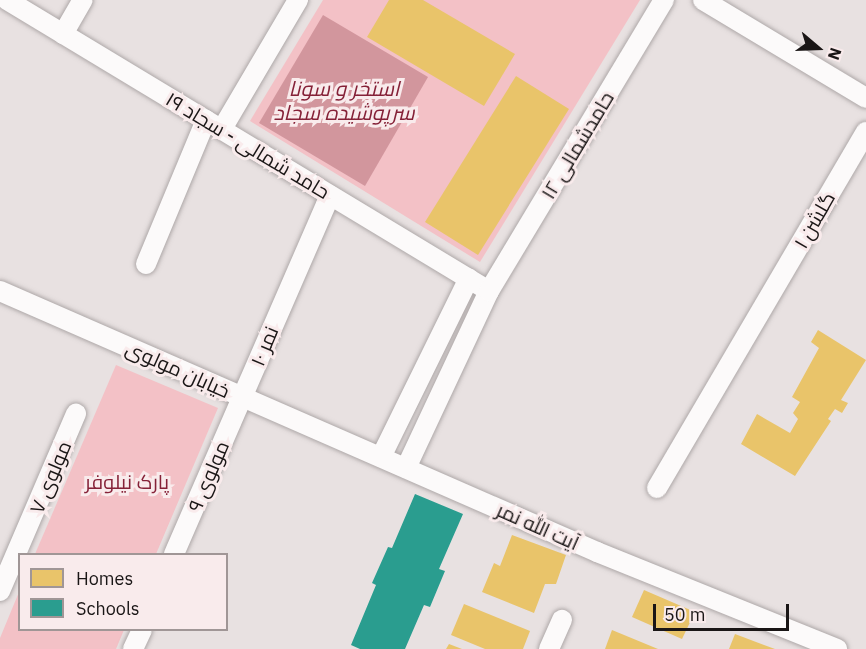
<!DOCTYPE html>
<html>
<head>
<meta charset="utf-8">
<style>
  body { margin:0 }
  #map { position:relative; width:866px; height:649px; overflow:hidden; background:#e8e1e1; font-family:"IBM Plex Sans",Cairo,sans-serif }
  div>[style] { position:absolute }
  .green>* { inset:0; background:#f3c1c6 }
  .water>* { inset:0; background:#d2969d }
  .homes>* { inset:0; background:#e9c46a }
  .schools>* { inset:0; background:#2a9d8f }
  .roads { filter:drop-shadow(0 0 2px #aea8a8) drop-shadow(0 0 2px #aea8a8) }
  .street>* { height:20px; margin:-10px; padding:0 10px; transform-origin:10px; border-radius:10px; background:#fcfafa }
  span { translate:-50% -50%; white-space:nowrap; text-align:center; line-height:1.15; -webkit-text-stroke:6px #f9ebec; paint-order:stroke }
  .street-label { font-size:20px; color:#1a1616 }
  .park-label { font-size:20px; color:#862238 }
  .water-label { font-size:21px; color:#852137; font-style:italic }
  .legend { position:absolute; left:18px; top:553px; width:210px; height:78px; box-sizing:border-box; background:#f9ebec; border:2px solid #a09696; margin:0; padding:8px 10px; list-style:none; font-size:18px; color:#1a1616 }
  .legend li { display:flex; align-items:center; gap:12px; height:30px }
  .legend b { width:30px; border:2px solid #a09696 }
  .north { position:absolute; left:788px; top:18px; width:60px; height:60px; -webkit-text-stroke:4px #f9ebec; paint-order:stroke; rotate:109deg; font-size:16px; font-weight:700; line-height:24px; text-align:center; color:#1a1616 }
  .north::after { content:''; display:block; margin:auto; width:21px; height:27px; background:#1a1616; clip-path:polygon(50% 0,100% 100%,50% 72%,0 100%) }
  .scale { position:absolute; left:653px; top:604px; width:136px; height:27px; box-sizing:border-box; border:3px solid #1a1616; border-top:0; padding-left:8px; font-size:18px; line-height:21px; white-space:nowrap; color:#1a1616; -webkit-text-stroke:4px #f9ebec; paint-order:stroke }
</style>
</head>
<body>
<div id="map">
  <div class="green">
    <i style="clip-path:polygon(323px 0,640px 0,480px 262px,250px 121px)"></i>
    <i style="clip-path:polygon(116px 365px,218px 408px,156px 554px,35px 554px)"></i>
    <i style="clip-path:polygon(19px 592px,20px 630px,124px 630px,116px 649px,0 649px,0 638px)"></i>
  </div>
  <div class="water">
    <i style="clip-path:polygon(323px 15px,428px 77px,365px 186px,259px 123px)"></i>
  </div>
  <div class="homes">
    <i style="clip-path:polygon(389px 0,423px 0,515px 54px,484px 106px,367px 37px)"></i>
    <i style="clip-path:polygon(516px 76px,569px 109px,478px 255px,425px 222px)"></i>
    <i style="clip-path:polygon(818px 330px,866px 360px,841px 400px,848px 403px,842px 413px,835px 409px,828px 419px,831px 421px,795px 476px,741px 444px,757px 414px,790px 433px,798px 419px,793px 413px,800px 402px,792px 397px,819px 348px,811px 342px)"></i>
    <i style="clip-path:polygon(512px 535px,566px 555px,556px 584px,545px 584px,534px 613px,482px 592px,494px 563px,500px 566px)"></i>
    <i style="clip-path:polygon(644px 590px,695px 612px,682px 639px,632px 617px)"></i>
    <i style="clip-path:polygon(464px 604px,530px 631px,523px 649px,485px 649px,451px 635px)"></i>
    <i style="clip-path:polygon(612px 630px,658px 649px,605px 649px)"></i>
    <i style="clip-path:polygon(735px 634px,775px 649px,729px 649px)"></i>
    <i style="clip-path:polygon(449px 644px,462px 649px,446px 649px)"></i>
  </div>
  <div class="schools">
    <i style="clip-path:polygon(415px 494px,463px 514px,439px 569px,445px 571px,430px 607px,424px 605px,405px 649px,360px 649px,351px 645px,376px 585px,372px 583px,388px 547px,392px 548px)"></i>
  </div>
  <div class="roads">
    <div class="street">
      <i style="left:7px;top:0;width:563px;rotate:31.12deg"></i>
      <i style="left:703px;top:0;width:190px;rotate:31deg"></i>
      <i style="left:63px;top:34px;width:39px;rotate:-60deg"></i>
      <i style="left:222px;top:129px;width:150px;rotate:-59.5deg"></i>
      <i style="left:146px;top:264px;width:156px;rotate:-67.4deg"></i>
      <i style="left:0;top:291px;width:652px;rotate:23.61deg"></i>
      <i style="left:597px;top:552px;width:259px;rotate:22deg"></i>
      <i style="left:381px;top:457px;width:199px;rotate:-63.8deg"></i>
      <i style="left:406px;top:468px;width:195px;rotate:-64.9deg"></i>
      <i style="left:489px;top:291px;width:340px;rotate:-59deg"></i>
      <i style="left:657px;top:488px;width:413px;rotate:-59.6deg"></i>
      <i style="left:174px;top:554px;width:391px;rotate:-66.5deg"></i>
      <i style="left:0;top:591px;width:193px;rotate:-66.8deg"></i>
      <i style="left:133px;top:649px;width:21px;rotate:-65deg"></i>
      <i style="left:549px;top:649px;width:32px;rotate:-66deg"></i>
    </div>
  </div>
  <div class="street-label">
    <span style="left:248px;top:145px;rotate:31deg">حامد شمالی - سجاد ۱۹</span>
    <span style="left:577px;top:145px;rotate:-59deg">حامدشمالی ۱۲</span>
    <span style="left:814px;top:220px;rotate:-60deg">گلشن ۱</span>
    <span style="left:264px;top:346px;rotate:-67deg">نمر ۱۰</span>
    <span style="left:178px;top:369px;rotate:24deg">خیابان مولوی</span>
    <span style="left:208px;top:476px;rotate:-67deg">مولوی ۹</span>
    <span style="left:50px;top:477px;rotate:-67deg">مولوی ۷</span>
    <span style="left:538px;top:526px;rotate:24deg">آیت الله نمر</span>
  </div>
  <div class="park-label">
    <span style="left:127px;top:481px">پارک نیلوفر</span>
  </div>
  <div class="water-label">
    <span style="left:344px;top:100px">استخر و سونا<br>سرپوشیده سجاد</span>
  </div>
  <ul class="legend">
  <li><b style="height:16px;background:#e9c46a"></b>Homes</li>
  <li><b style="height:16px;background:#2a9d8f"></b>Schools</li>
  </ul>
  <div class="north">N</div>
  <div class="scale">50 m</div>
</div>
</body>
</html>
